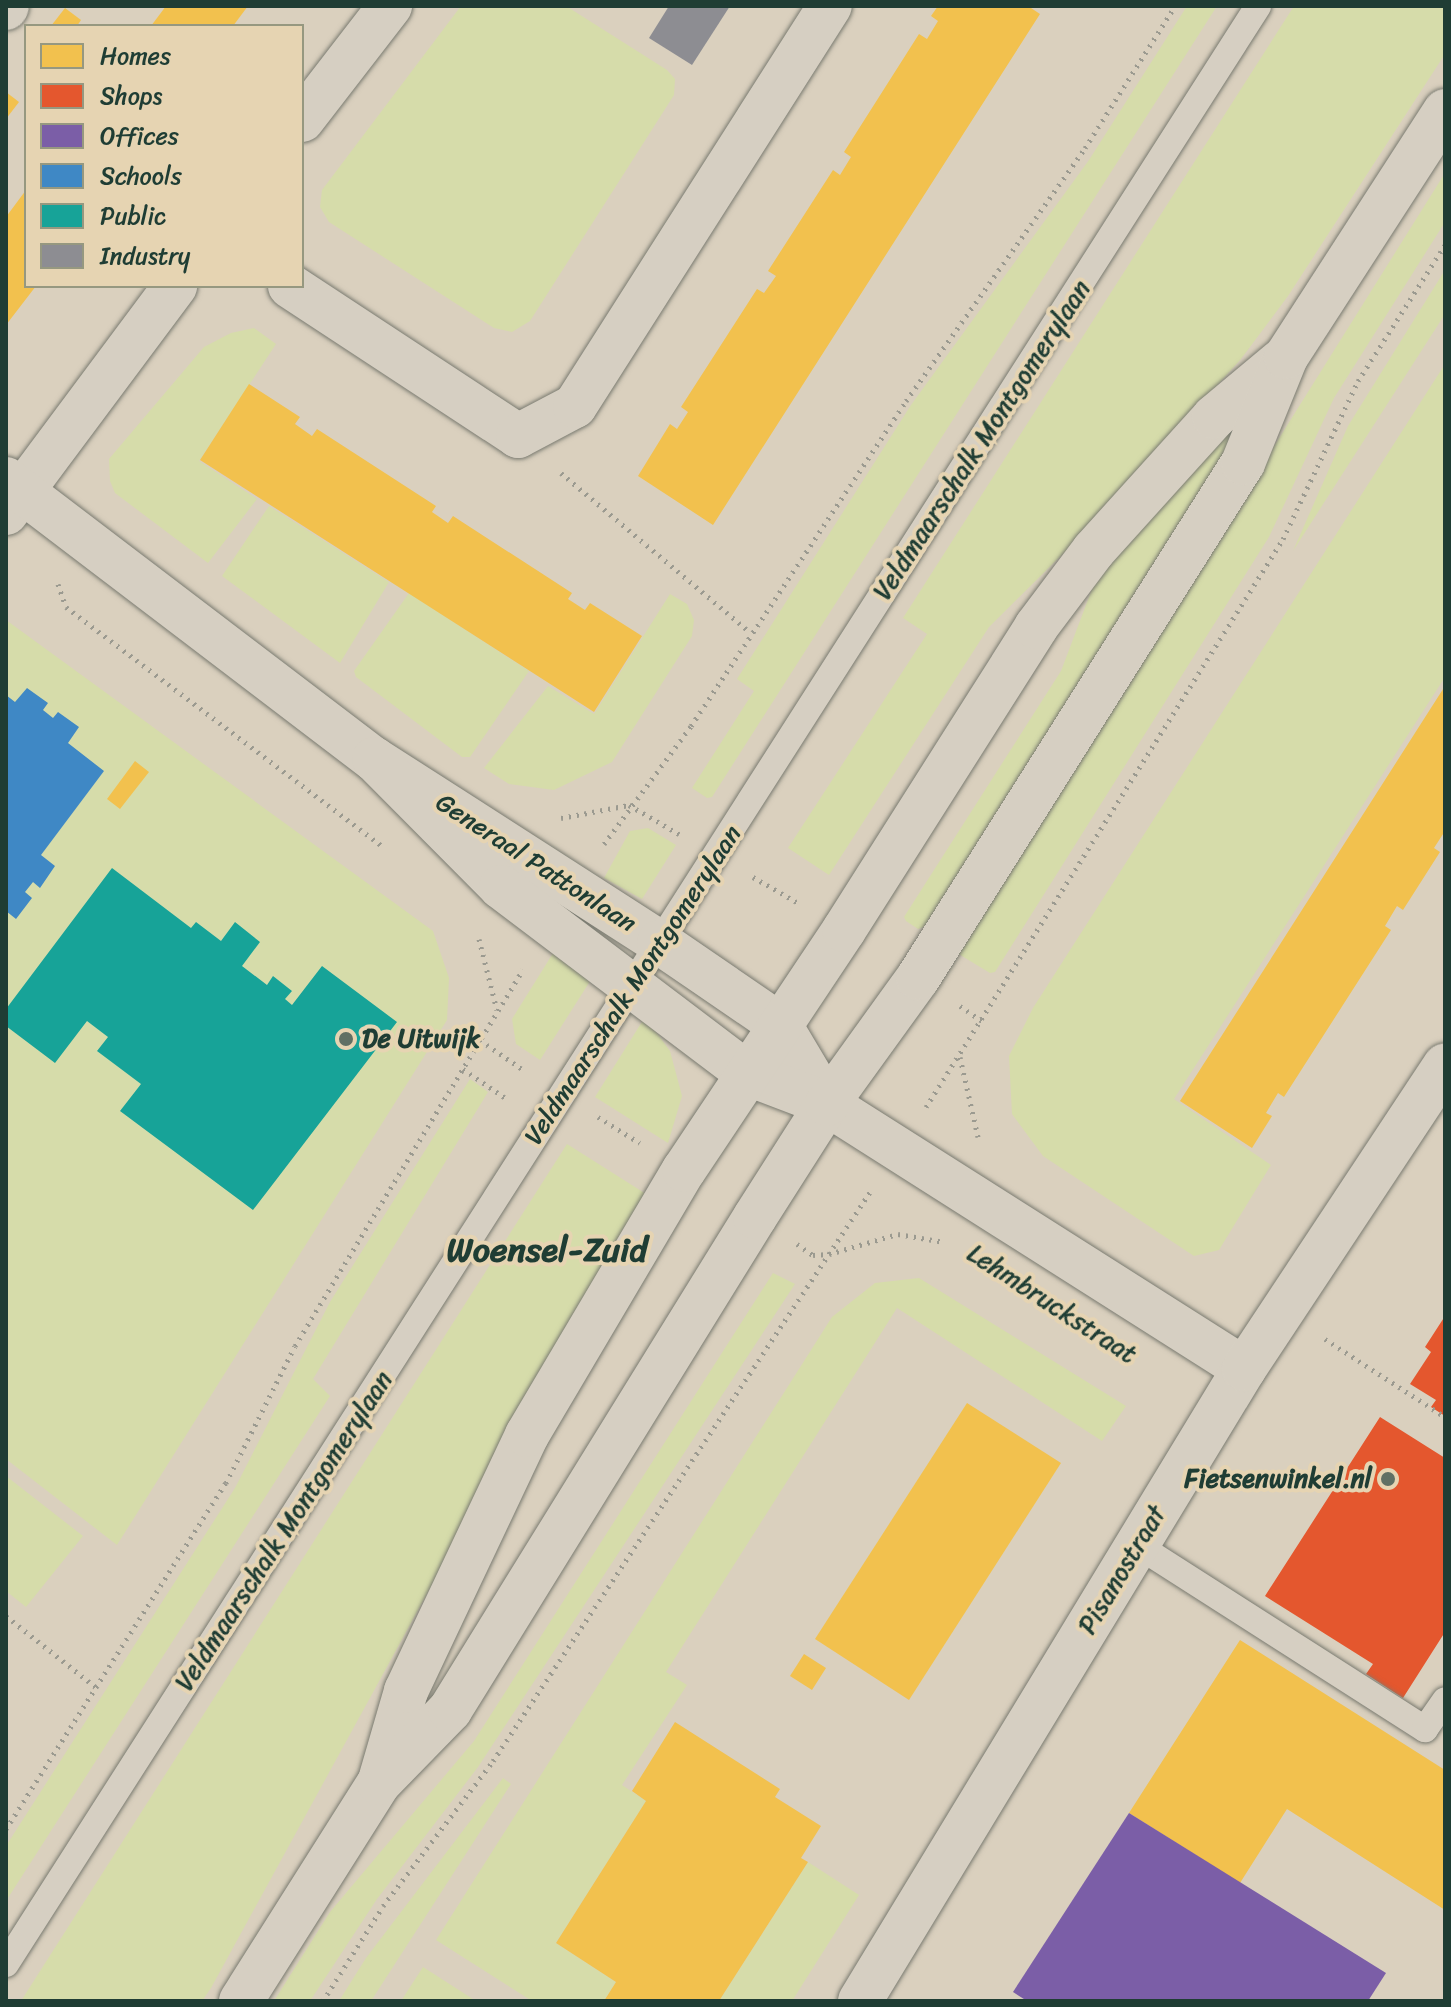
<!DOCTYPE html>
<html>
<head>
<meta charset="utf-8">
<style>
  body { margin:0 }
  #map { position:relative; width:1451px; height:2007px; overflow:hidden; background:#dad0be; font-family:Sriracha,sans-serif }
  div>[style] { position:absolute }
  .green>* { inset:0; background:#d6dcaa }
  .homes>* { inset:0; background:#f2c14e }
  .shops>* { inset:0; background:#e4572e }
  .offices>* { inset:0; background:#7b5ea7 }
  .schools>* { inset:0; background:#3f88c5 }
  .public>* { inset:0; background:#17a398 }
  .industry>* { inset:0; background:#8d8d92 }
  .path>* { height:5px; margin-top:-2.5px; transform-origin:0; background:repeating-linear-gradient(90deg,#9b9a90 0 2px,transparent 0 8px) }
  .roads { filter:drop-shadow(0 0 2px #797a70) drop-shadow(0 0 2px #797a70) }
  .lane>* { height:26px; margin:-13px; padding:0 13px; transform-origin:13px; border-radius:13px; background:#d6cfc2 }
  .street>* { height:44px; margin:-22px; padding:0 22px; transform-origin:22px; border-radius:22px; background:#d6cfc2 }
  .secondary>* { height:44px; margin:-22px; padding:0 22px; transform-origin:22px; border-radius:22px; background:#d6cfc2 }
  .dots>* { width:22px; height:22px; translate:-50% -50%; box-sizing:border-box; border:4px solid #e6d4b2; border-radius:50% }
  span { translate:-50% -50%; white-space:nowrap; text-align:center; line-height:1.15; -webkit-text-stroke:8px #e6d4b2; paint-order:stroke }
  .street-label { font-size:26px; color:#1f3d34 }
  .poi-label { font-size:26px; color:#1f3d34; font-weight:700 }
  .left { translate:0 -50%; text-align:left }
  .right { translate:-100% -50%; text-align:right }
  .district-label { font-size:34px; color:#1f3d34; font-weight:700 }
  .frame { position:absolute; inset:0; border:8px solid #1f3d34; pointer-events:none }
  .legend { position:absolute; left:24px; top:24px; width:280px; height:264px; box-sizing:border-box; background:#e6d4b2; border:2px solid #969880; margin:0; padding:10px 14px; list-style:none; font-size:24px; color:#1f3d34 }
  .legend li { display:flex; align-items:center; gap:16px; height:40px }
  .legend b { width:40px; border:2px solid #969880 }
</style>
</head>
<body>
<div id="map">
  <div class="green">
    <i style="clip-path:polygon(461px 6px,566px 6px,667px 70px,675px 79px,674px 95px,530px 321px,512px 332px,494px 328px,329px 222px,320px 207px,322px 190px)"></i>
    <i style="clip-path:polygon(1187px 6px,1217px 6px,712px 797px,707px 798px,692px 788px,754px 691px,737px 679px,911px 405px,1089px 160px)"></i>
    <i style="clip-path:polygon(1294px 6px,1445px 6px,1445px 54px,1288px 296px,1241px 359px,1084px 533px,989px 627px,829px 875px,788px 848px,927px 634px,903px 618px)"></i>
    <i style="clip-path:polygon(1445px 173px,1445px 222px,1334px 398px,1269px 537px,995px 972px,990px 973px,957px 953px)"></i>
    <i style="clip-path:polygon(1445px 270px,1445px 314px,1293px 551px,1348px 426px)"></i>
    <i style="clip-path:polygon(254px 328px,276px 344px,199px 461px,257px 499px,208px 563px,115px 493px,110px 481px,109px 459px,204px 347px,231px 333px)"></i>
    <i style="clip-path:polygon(1445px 364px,1445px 677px,1174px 1099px,1271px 1165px,1219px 1250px,1194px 1256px,1043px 1156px,1012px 1114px,1009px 1056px,1033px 1008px)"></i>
    <i style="clip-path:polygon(1241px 411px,1250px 419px,924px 927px,918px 929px,906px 921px,904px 917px,1061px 671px,1100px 568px)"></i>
    <i style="clip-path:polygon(269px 506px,389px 582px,340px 663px,222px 576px)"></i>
    <i style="clip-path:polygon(409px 593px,529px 671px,470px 757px,462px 757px,356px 677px,354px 671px)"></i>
    <i style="clip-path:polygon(670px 594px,687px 604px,694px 620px,692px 636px,612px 762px,554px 790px,509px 784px,484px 768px,548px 686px,594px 714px)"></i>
    <i style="clip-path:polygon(6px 620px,433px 931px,449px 978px,447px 1020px,117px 1545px,6px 1459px)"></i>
    <i style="clip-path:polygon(648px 828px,676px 845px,642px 899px,604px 878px,630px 831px)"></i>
    <i style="clip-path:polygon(555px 950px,592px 978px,540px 1060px,516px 1044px,512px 1019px)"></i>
    <i style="clip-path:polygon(645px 1017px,670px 1051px,682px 1096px,668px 1143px,595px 1097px)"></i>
    <i style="clip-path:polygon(470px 1079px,488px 1092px,313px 1379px,330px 1396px,6px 1901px,6px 1846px,235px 1488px,330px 1302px)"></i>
    <i style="clip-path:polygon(567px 1144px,646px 1194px,211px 1988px,202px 2001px,21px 2001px)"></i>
    <i style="clip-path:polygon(773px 1273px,795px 1284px,478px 1767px,377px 1899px,310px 2001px,274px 2001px,330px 1912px,474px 1741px)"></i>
    <i style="clip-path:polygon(919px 1278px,1126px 1406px,1102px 1441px,897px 1308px,666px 1672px,687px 1685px,622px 1785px,646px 1801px,556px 1943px,616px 1982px,604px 2001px,532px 2001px,436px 1940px,832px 1317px,875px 1283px)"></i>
    <i style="clip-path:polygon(6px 1476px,83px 1536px,26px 1607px,6px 1591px)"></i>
    <i style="clip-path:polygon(503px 1778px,511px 1784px,371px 2001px,339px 2001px,366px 1958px)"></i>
    <i style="clip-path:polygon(808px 1862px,859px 1895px,792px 2001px,719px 2001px)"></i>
    <i style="clip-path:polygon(423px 1967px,476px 2001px,401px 2001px)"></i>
  </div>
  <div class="homes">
    <i style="clip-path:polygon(166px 6px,248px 6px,233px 26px,151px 26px)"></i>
    <i style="clip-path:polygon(938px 6px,1028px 6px,1040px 14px,713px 525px,638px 476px,670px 424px,677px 429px,688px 412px,681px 407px,757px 289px,764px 293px,776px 276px,768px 271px,833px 170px,840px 175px,851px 157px,844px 152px,919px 34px,927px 39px,938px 21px,931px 16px)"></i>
    <i style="clip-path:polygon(65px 8px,81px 20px,77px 26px,51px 26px)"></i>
    <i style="clip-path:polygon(6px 92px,19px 102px,6px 119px)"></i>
    <i style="clip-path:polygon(26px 190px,26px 286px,36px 286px,6px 325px,6px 217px)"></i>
    <i style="clip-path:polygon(249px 384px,300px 417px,295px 424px,312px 436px,317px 429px,436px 506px,432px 512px,448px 523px,453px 516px,572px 593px,568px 599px,585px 610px,590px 603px,642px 636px,594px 712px,200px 460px)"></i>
    <i style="clip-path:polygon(1445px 686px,1445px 831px,1434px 848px,1440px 852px,1403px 910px,1397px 906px,1385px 926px,1391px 930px,1284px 1097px,1278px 1093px,1266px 1113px,1272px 1116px,1252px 1148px,1180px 1101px)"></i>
    <i style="clip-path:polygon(135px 761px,149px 772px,120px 809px,107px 799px)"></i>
    <i style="clip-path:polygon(967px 1403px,1061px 1463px,909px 1700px,815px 1639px)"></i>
    <i style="clip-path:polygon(1240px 1640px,1445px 1770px,1445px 1910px,1287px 1809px,1240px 1883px,1129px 1813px)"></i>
    <i style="clip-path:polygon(804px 1654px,826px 1668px,812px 1690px,790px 1676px)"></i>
    <i style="clip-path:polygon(675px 1722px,780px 1789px,775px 1797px,821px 1826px,801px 1858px,808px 1862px,719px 2001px,604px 2001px,616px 1982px,556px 1943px,646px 1801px,632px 1791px)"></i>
  </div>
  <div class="shops">
    <i style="clip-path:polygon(1445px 1316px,1445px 1416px,1431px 1407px,1436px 1400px,1410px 1384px,1431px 1352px,1425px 1347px)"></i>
    <i style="clip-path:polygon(1380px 1417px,1445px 1458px,1445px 1632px,1403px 1698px,1366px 1674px,1373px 1664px,1265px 1596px)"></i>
  </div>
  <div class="offices">
    <i style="clip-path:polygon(1129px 1813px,1386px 1973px,1368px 2001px,1027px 2001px,1013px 1992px)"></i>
  </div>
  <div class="schools">
    <i style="clip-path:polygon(27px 688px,48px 703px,43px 710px,53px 718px,58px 712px,79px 727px,68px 743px,104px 771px,41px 855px,55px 866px,40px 888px,33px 882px,25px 892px,32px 898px,16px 919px,6px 911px,6px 695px,15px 702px)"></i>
  </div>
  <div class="public">
    <i style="clip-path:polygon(112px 868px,191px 928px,196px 922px,221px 941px,235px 922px,260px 942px,242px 966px,267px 985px,273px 976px,292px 991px,285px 999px,292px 1005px,322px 966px,397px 1022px,253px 1210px,120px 1111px,141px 1084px,97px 1051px,108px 1037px,87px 1021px,55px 1063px,6px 1026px,6px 1009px)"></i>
  </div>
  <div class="industry">
    <i style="clip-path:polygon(669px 6px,730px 6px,692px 65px,649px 38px)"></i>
  </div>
  <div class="path">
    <i style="left:561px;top:473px;width:247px;rotate:40.1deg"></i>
    <i style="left:58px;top:584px;width:24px;rotate:71deg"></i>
    <i style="left:66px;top:607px;width:398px;rotate:37.1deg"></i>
    <i style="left:561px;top:818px;width:69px;rotate:-10.8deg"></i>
    <i style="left:629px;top:805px;width:58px;rotate:30.1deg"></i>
    <i style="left:604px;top:844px;width:147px;rotate:-53.6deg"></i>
    <i style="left:691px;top:726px;width:390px;rotate:-56.5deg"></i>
    <i style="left:906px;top:401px;width:310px;rotate:-54.7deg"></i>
    <i style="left:1085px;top:148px;width:168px;rotate:-57.6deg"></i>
    <i style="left:753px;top:877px;width:54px;rotate:29.9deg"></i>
    <i style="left:479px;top:939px;width:73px;rotate:75.8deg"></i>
    <i style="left:960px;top:1006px;width:27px;rotate:34deg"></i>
    <i style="left:480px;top:1040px;width:55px;rotate:34.6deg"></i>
    <i style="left:960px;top:1057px;width:82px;rotate:77.3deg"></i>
    <i style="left:463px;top:1069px;width:53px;rotate:34.3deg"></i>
    <i style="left:926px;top:1107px;width:671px;rotate:-57.85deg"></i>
    <i style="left:1283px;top:539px;width:175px;rotate:-64.6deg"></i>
    <i style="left:1358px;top:381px;width:161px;rotate:-57.4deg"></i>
    <i style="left:598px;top:1117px;width:49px;rotate:31.8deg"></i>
    <i style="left:797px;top:1244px;width:19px;rotate:35deg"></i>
    <i style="left:813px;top:1255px;width:16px;rotate:-4deg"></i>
    <i style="left:829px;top:1254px;width:72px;rotate:-16.2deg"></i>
    <i style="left:898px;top:1234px;width:47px;rotate:9.9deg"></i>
    <i style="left:1325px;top:1339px;width:143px;rotate:33deg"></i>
    <i style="left:6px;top:1616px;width:116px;rotate:38.4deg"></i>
    <i style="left:6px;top:1829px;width:410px;rotate:-57.6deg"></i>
    <i style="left:226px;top:1483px;width:153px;rotate:-63.3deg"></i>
    <i style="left:295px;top:1346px;width:440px;rotate:-58.8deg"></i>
    <i style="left:323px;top:2001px;width:112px;rotate:-57.7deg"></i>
    <i style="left:383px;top:1906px;width:182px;rotate:-52.8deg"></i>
    <i style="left:493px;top:1761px;width:683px;rotate:-56.47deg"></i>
  </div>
  <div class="roads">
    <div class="lane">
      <i style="left:1137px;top:1545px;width:342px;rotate:32.6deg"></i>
      <i style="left:1425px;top:1729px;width:35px;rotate:-55deg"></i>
      <i style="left:6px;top:1964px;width:2324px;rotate:-57.4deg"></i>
    </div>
    <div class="street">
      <i style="left:6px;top:8px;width:2px;rotate:-63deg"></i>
      <i style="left:302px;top:120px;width:144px;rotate:-52.3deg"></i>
      <i style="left:290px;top:286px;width:273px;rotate:33.3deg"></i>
      <i style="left:518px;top:436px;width:64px;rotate:-27.8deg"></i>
      <i style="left:575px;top:406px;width:474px;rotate:-57.5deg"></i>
      <i style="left:6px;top:513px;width:283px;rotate:-53.3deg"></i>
    </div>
    <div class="secondary">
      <i style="left:6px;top:479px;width:462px;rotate:37.3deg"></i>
      <i style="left:374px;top:759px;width:339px;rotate:32.7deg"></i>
      <i style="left:659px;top:942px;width:147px;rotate:34.4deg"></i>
      <i style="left:780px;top:1025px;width:92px;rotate:59.3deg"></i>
      <i style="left:374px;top:759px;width:180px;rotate:45.2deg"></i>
      <i style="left:501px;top:887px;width:310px;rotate:37.1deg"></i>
      <i style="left:748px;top:1074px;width:85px;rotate:20.8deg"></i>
      <i style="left:827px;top:1104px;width:494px;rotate:32.4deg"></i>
      <i style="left:381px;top:1777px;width:90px;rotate:-73.8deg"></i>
      <i style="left:406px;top:1691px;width:283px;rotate:-64.7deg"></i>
      <i style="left:527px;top:1435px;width:308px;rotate:-59.4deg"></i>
      <i style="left:684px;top:1170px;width:288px;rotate:-56.3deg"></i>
      <i style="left:844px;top:930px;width:359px;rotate:-57.6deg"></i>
      <i style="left:1036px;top:627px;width:96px;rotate:-53deg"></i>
      <i style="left:1094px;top:550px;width:179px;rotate:-47.9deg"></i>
      <i style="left:1214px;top:417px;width:87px;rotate:-39.9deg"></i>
      <i style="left:241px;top:2001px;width:258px;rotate:-57.7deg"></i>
      <i style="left:379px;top:1783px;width:102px;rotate:-45.8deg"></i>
      <i style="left:450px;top:1710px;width:580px;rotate:-58.26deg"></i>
      <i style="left:755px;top:1217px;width:134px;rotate:-57.5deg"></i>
      <i style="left:827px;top:1104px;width:155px;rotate:-54.2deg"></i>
      <i style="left:918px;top:978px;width:609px;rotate:-57.75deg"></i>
      <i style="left:1243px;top:463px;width:114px;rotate:-67.9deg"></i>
      <i style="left:1286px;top:357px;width:293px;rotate:-57.1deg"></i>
      <i style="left:860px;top:2001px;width:740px;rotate:-58.72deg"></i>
      <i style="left:1244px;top:1369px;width:364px;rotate:-56.5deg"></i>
    </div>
  </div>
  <div class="dots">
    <i style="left:346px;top:1039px;background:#607064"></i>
    <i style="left:1388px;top:1479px;background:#607064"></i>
  </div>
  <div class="street-label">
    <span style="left:982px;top:440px;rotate:-57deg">Veldmaarschalk Montgomerylaan</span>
    <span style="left:536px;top:863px;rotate:33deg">Generaal Pattonlaan</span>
    <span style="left:633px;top:985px;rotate:-57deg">Veldmaarschalk Montgomerylaan</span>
    <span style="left:1052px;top:1304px;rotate:33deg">Lehmbruckstraat</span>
    <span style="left:284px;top:1531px;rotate:-57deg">Veldmaarschalk Montgomerylaan</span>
    <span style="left:1122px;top:1570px;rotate:-59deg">Pisanostraat</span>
  </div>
  <div class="poi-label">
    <span class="left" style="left:362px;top:1039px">De Uitwijk</span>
    <span class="right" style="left:1372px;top:1479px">Fietsenwinkel.nl</span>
  </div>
  <div class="district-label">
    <span style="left:547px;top:1251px">Woensel-Zuid</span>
  </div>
  <div class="frame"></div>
  <ul class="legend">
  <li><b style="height:22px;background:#f2c14e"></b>Homes</li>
  <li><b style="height:22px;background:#e4572e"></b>Shops</li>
  <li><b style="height:22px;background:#7b5ea7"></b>Offices</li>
  <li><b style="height:22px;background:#3f88c5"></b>Schools</li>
  <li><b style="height:22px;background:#17a398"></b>Public</li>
  <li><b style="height:22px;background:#8d8d92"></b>Industry</li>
  </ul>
</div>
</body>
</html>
